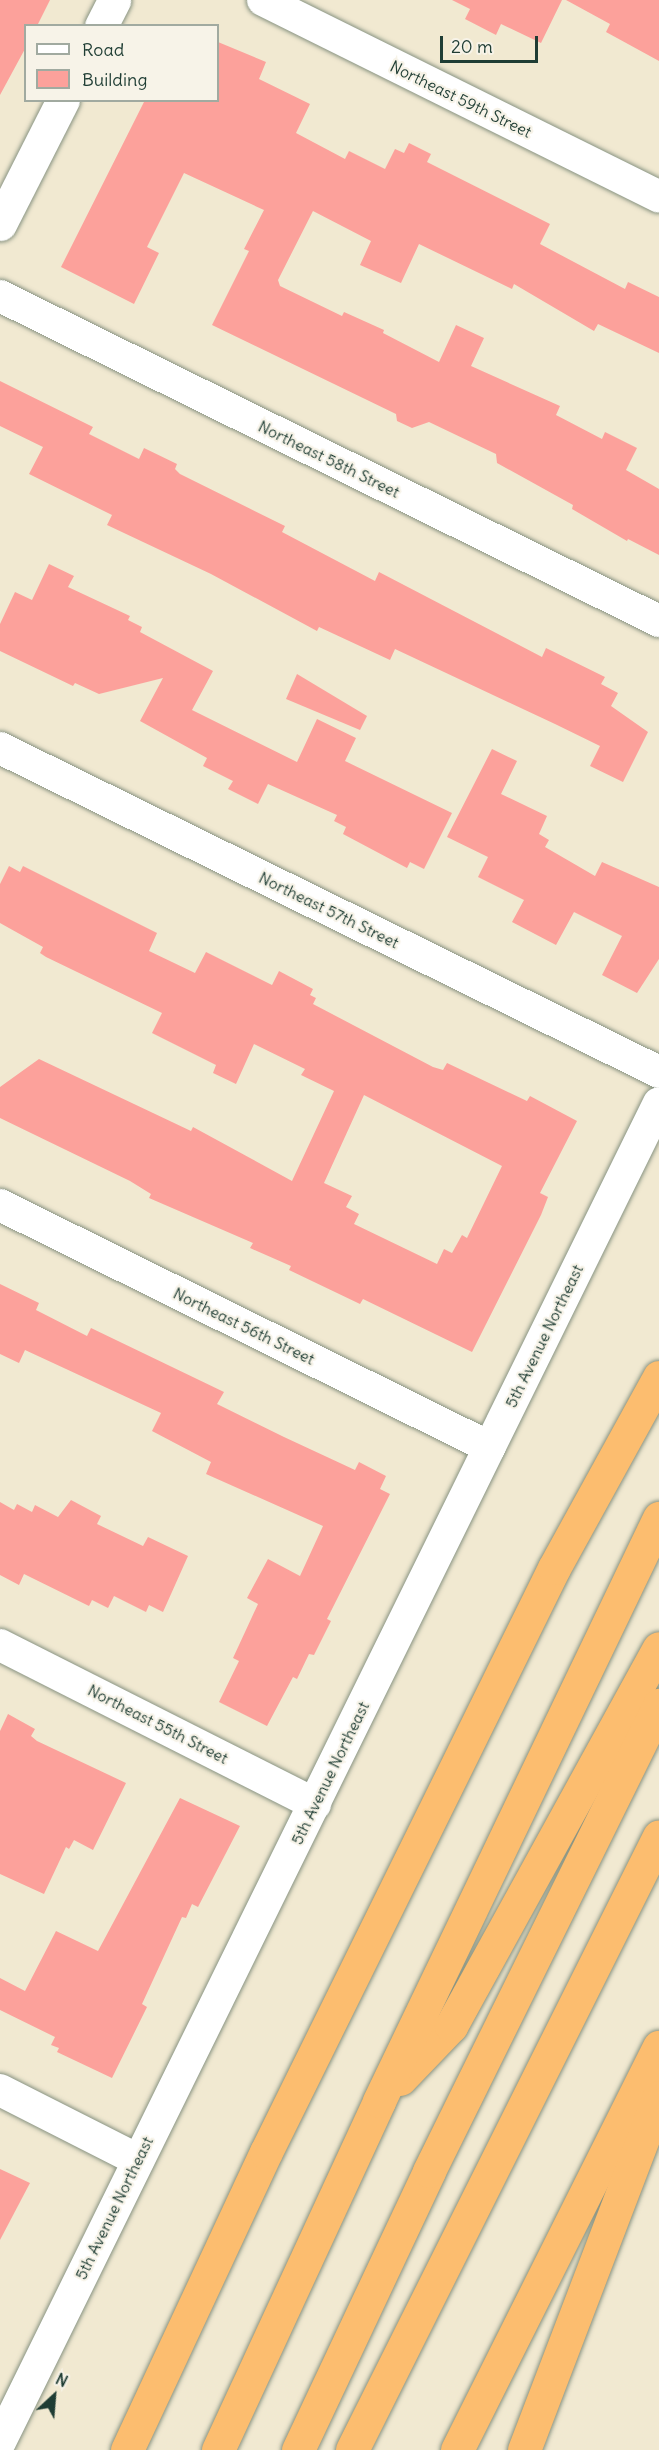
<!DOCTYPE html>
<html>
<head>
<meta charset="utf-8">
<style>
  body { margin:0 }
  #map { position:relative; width:659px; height:2450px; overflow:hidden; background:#f1e9d1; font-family:Delius,sans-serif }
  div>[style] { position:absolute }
  .building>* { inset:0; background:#fca19b }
  .roads { filter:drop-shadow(0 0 2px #889382) drop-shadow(0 0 2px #889382) }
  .minor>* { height:32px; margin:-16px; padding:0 16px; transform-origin:16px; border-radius:16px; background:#fff }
  .tertiary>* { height:33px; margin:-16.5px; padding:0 16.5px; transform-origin:16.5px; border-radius:16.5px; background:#fff }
  .motorway>* { height:33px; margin:-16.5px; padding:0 16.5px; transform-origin:16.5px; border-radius:16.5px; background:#fcbd6f }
  span { translate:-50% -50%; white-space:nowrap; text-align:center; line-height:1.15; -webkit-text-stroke:4.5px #f7f3e8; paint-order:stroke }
  .street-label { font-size:16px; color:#1f3d34 }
  .legend { position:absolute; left:24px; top:24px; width:195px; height:78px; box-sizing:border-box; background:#f7f3e8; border:2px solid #a1aaa0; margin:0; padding:8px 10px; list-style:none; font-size:18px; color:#1f3d34 }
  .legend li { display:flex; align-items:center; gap:12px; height:30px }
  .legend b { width:30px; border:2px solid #a1aaa0 }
  .north { position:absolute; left:24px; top:2366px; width:60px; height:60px; -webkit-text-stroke:4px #f7f3e8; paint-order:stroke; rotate:26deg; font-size:16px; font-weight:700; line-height:24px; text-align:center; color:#1f3d34 }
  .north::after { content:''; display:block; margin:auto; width:21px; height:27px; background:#1f3d34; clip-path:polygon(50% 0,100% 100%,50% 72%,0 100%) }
  .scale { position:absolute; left:440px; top:36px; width:98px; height:27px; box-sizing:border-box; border:3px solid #1f3d34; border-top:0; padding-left:8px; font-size:18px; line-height:21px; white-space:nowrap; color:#1f3d34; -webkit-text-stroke:4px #f7f3e8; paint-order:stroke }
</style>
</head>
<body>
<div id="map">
  <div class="building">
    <i style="clip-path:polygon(0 0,50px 0,37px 26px,26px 26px,26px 47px,0 95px)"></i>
    <i style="clip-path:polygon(452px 0,562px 0,541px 43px,501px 24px,496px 35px,465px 19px,470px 9px)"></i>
    <i style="clip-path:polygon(566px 0,659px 0,659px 61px,606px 32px,610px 24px)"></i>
    <i style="clip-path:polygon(218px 42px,266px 62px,259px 79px,310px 104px,296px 133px,345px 159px,349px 151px,385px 169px,395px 149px,404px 153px,409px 143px,431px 154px,427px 162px,550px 224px,540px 244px,625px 289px,628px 282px,659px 297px,659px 353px,598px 324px,594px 331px,514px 284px,512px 289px,419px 244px,401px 283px,360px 265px,371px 241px,313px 211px,278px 280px,280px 286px,342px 316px,344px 312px,384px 330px,383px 333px,439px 362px,456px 325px,484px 338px,471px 366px,560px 406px,556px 415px,602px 439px,605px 432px,637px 448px,626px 470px,659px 489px,659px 555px,628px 539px,627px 541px,572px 509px,573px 505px,497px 463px,496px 454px,429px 422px,412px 428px,397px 421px,396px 414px,212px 325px,249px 251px,244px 249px,264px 210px,184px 173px,147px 247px,159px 253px,134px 304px,61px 267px,145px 100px,218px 100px)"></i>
    <i style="clip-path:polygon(0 381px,93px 427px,89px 434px,139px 459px,144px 448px,177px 464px,175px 469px,180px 474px,285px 526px,282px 532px,375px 581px,379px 572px,542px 657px,546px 648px,605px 677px,601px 684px,618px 693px,611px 706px,648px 732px,623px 782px,590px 766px,600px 746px,555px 724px,395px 649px,390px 660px,319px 627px,317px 631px,211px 574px,107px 525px,112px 515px,29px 474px,43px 447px,0 426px)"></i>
    <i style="clip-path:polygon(49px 564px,74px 576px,68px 587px,130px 616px,128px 620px,142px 627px,140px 632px,213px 671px,192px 710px,297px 762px,317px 719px,356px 738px,345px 761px,452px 813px,424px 869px,410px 862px,407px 868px,343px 834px,346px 827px,334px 821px,337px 815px,268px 784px,258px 804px,228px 789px,233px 781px,203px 766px,207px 758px,140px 721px,163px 678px,99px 694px,75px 683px,73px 686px,0 651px,0 624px,15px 592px,32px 600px)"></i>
    <i style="clip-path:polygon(297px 674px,367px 716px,360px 730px,286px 699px)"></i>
    <i style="clip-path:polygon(492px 749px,517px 761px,501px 794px,547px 816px,539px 834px,549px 840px,545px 847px,595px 876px,602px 862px,659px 887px,659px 959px,637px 993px,602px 975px,622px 936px,574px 912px,556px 945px,512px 922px,524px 900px,478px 877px,488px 857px,447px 837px)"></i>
    <i style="clip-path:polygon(evenodd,9px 866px,20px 872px,23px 866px,157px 933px,149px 951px,195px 973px,206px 952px,272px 985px,279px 971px,313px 989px,310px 995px,316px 998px,313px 1004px,433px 1067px,443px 1070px,447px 1063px,527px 1101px,530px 1096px,577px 1121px,540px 1193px,548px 1197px,541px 1215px,472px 1352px,363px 1299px,360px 1304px,289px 1270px,291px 1266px,250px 1248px,253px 1243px,149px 1198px,151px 1194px,130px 1181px,0 1118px,0 1087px,39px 1059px,191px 1131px,193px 1127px,292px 1181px,334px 1091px,301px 1075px,305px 1069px,254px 1044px,236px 1084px,213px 1073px,216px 1065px,152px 1033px,162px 1013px,46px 957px,40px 953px,43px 947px,0 923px,0 884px,9px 866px,364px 1095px,502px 1166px,467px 1238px,462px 1235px,452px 1253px,444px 1249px,437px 1264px,354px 1224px,359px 1214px,346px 1207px,352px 1196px,324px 1183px,364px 1095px)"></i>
    <i style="clip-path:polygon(0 1284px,39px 1303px,36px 1310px,87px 1336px,91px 1328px,224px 1392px,217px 1404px,284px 1437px,355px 1470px,359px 1462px,386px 1476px,380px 1489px,390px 1494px,327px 1619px,331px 1621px,314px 1655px,309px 1654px,297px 1679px,293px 1677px,267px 1726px,219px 1702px,239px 1661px,233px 1658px,258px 1604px,247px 1598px,268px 1559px,300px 1576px,323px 1526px,206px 1474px,211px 1462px,152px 1431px,161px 1413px,25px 1350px,19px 1363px,0 1354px)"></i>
    <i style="clip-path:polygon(71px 1500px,101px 1516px,97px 1524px,143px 1546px,148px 1537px,188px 1556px,163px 1612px,149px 1605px,146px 1612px,114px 1596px,108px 1608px,92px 1600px,89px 1606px,24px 1574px,19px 1585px,0 1575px,0 1502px,14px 1510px,17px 1504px,32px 1512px,35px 1505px,58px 1517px)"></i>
    <i style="clip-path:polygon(8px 1714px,35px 1729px,31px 1736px,37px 1741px,126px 1783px,93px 1850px,74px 1840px,69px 1849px,66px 1847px,44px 1894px,0 1874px,0 1731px)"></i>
    <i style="clip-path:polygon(180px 1798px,240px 1826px,198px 1907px,192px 1904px,186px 1918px,182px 1917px,142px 2004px,147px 2007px,112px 2078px,57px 2052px,59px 2048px,51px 2045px,55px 2037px,0 2010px,0 1978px,25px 1991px,56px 1931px,98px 1951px)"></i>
    <i style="clip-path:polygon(0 2169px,30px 2183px,0 2240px)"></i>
  </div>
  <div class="roads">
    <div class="minor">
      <i style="left:263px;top:0;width:442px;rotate:26.4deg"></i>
      <i style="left:0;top:296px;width:735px;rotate:26.25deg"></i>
      <i style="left:0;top:748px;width:734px;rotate:26.18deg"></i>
      <i style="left:0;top:1205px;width:546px;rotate:26.33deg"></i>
      <i style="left:0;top:1645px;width:353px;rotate:26.8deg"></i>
      <i style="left:0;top:2090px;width:155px;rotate:26.9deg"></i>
      <i style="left:0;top:2442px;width:1492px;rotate:-63.8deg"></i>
    </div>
    <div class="tertiary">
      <i style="left:101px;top:26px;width:29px;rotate:-63deg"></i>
      <i style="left:0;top:224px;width:139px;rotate:-63.1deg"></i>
    </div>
    <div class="motorway">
      <i style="left:400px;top:2079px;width:74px;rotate:-46.1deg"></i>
      <i style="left:451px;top:2026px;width:431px;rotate:-61.2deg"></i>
      <i style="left:127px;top:2450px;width:329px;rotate:-65deg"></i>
      <i style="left:266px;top:2152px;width:651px;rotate:-63.75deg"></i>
      <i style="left:554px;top:1568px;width:218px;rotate:-61.2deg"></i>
      <i style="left:218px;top:2450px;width:384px;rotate:-65.2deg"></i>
      <i style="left:379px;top:2101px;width:647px;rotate:-64.35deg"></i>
      <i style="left:298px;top:2450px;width:308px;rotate:-64.8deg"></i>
      <i style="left:429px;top:2171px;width:520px;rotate:-63.73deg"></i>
      <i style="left:352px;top:2450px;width:686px;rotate:-63.43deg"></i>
      <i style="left:457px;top:2450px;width:451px;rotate:-63.4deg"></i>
      <i style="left:524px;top:2450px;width:378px;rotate:-69.1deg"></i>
    </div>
  </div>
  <div class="street-label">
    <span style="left:461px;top:99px;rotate:26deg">Northeast 59th Street</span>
    <span style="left:329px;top:459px;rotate:26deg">Northeast 58th Street</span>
    <span style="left:329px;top:910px;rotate:26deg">Northeast 57th Street</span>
    <span style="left:244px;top:1326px;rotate:26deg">Northeast 56th Street</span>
    <span style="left:544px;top:1336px;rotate:-64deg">5th Avenue Northeast</span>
    <span style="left:158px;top:1724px;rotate:27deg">Northeast 55th Street</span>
    <span style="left:330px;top:1773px;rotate:-64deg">5th Avenue Northeast</span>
    <span style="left:114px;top:2208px;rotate:-64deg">5th Avenue Northeast</span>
  </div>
  <ul class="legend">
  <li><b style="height:8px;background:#fff"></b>Road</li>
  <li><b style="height:16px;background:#fca19b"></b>Building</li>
  </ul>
  <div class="north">N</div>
  <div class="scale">20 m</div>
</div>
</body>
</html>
